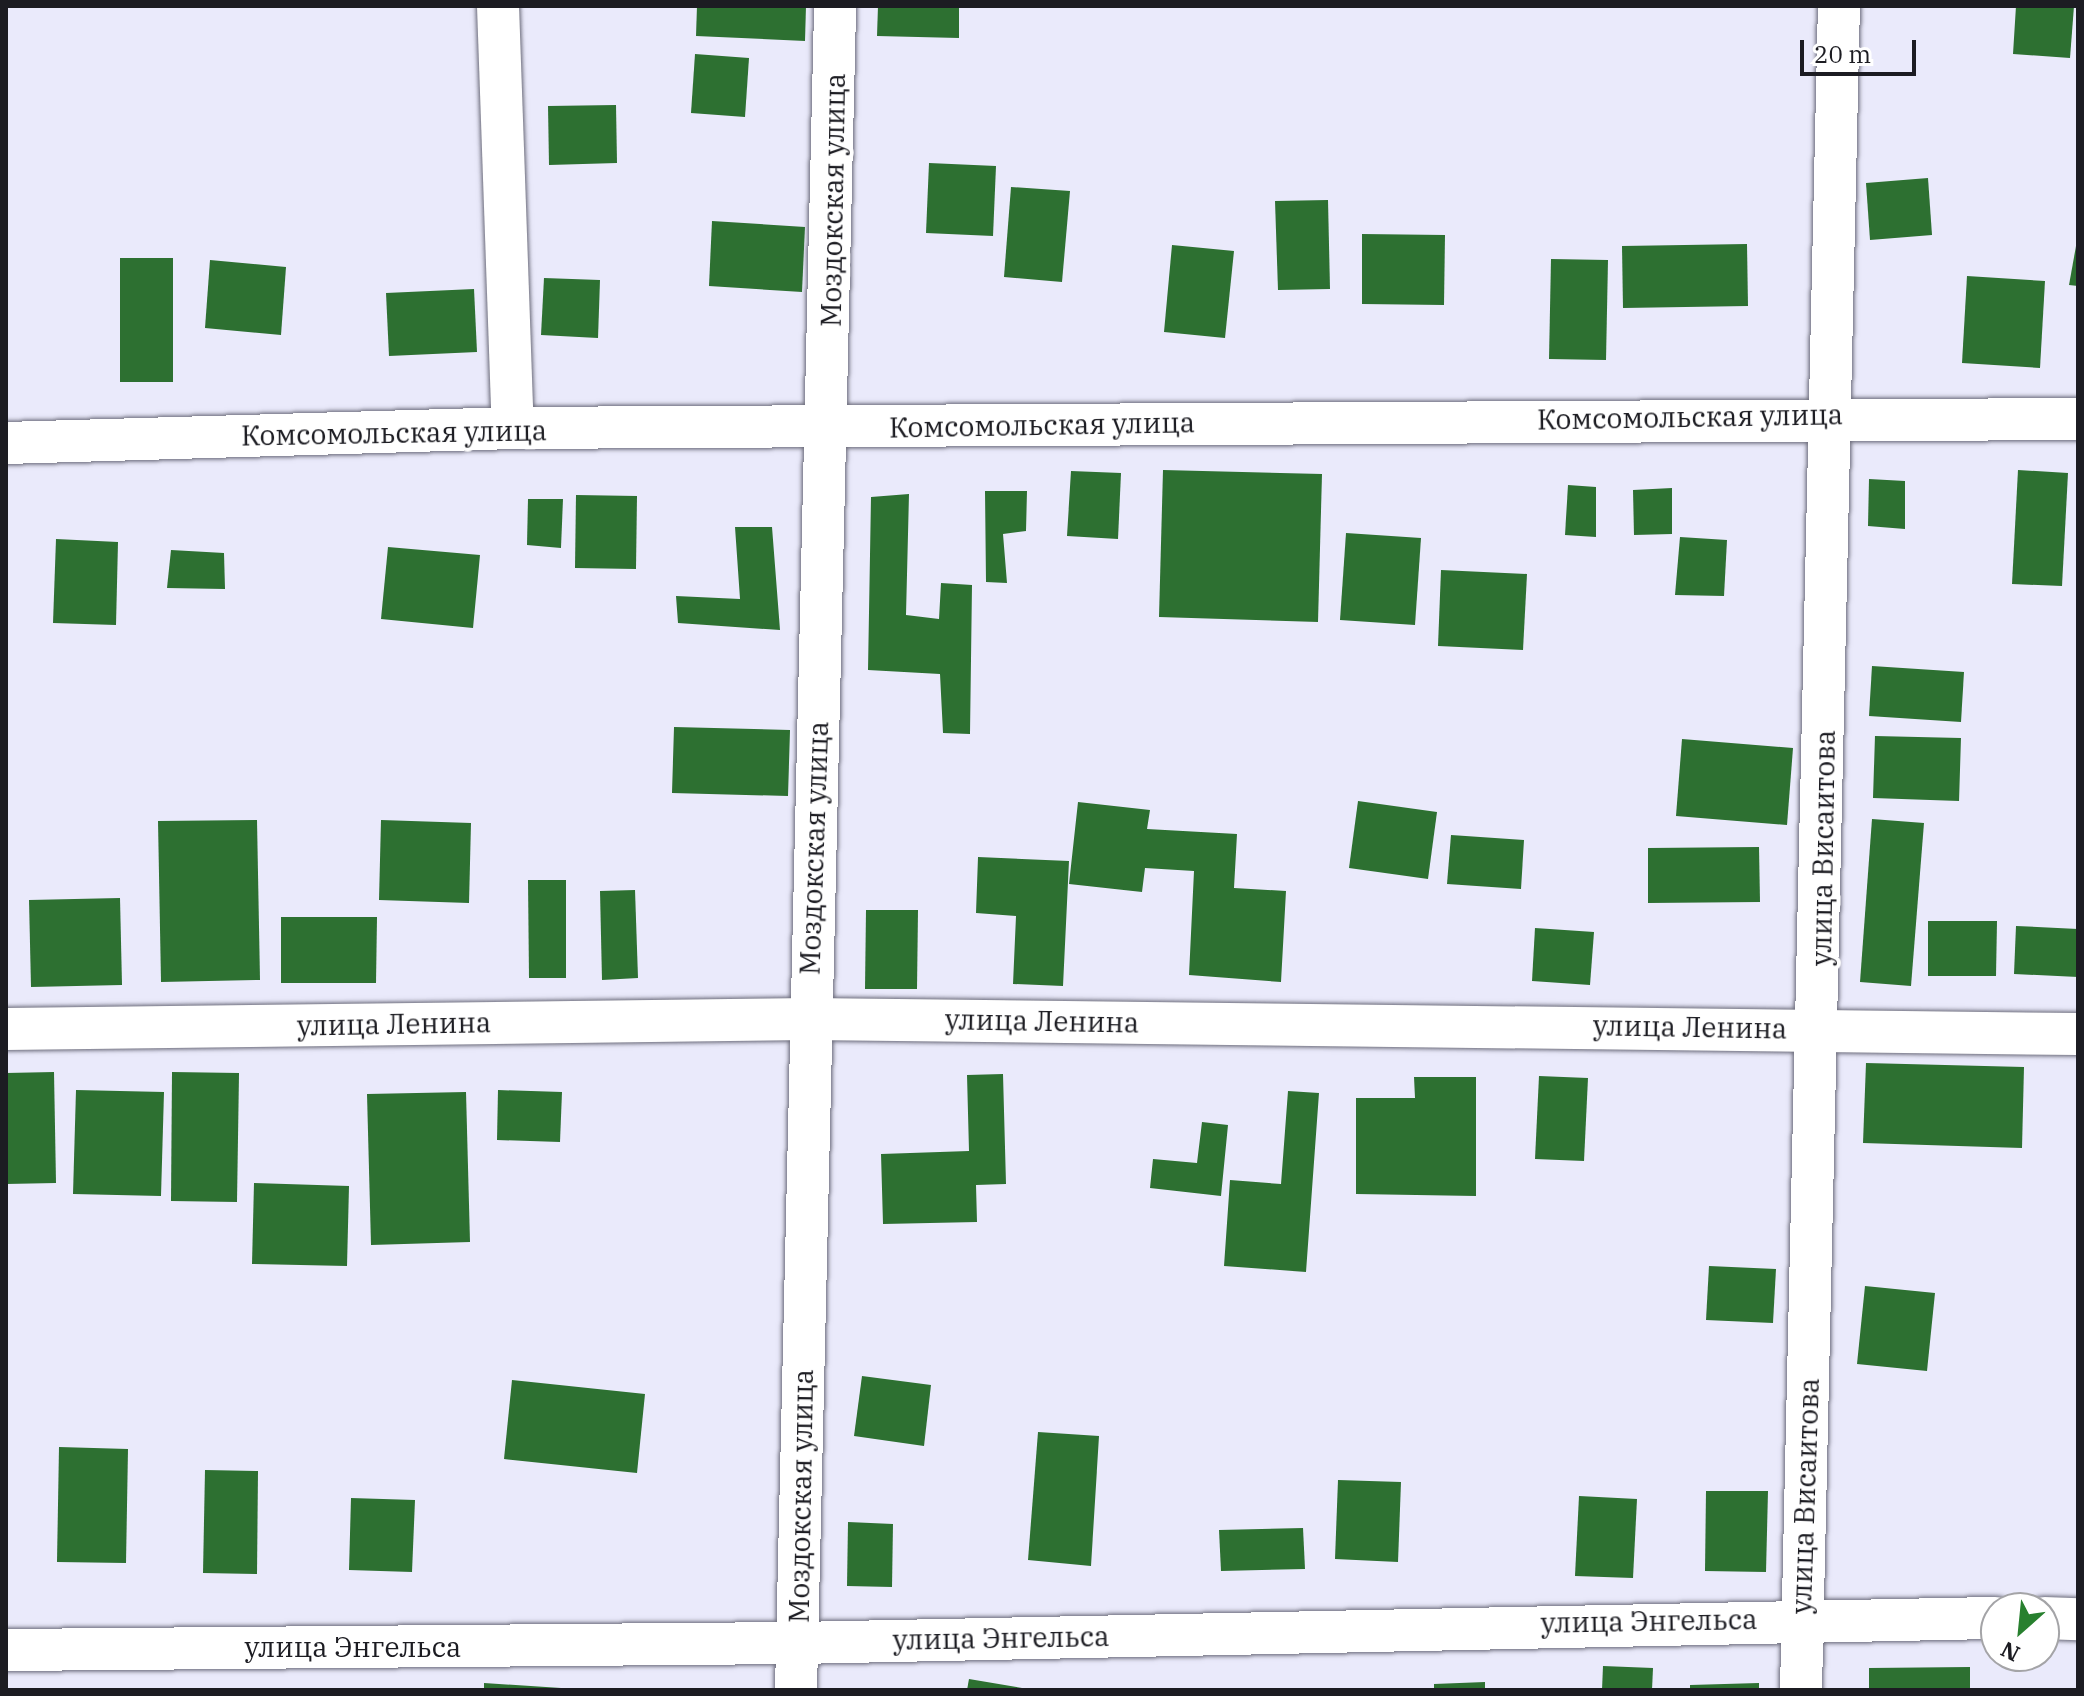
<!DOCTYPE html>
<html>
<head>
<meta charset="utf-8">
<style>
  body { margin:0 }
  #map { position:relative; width:2084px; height:1696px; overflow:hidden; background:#eaeafb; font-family:"IBM Plex Serif",serif }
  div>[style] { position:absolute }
  .building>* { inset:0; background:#2d7031 }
  .roads { filter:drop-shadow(0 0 2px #6d6d7c) drop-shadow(0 0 2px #6d6d7c) }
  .minor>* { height:42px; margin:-21px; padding:0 21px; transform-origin:21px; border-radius:21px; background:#fff }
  span { translate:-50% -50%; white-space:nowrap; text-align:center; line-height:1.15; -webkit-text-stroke:8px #fff; paint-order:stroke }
  .street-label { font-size:28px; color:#1c1c22 }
  .frame { position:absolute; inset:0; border:8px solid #1c1c22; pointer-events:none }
  .north { position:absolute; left:1980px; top:1592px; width:80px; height:80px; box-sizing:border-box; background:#fff; border:2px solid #a4a4a7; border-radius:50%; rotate:207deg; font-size:22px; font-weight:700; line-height:32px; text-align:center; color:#1c1c22 }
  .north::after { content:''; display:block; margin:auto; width:28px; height:36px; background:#28802f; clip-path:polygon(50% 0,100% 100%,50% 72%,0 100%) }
  .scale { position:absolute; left:1800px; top:40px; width:116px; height:36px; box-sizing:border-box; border:4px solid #1c1c22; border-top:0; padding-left:10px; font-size:24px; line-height:28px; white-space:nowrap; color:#1c1c22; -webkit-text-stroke:6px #fff; paint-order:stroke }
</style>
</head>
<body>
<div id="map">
  <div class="building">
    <i style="clip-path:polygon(697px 6px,806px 6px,805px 41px,696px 36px)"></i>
    <i style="clip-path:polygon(878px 6px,959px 6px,959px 38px,877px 36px)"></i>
    <i style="clip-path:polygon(2016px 6px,2074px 6px,2070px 58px,2013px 54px)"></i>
    <i style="clip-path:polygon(695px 54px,749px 58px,745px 117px,691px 113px)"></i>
    <i style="clip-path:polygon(616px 105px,617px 163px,549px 165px,548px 106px)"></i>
    <i style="clip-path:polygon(929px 163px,996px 166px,993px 236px,926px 233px)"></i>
    <i style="clip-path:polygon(1928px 178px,1932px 235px,1870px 240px,1866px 183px)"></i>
    <i style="clip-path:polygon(1011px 187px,1070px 191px,1062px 282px,1004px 277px)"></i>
    <i style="clip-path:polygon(1328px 200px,1330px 289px,1278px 290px,1275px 201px)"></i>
    <i style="clip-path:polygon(712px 221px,805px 227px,802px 292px,709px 286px)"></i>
    <i style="clip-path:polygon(1362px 234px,1445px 235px,1444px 305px,1362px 304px)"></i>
    <i style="clip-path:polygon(2078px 235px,2078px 286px,2069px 285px)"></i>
    <i style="clip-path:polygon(1747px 244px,1748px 306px,1623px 308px,1622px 246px)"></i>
    <i style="clip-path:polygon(1172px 245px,1234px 251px,1225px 338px,1164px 332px)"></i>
    <i style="clip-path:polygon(120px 258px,173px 258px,173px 382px,120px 382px)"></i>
    <i style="clip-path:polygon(1551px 259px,1608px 260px,1606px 360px,1549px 359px)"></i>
    <i style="clip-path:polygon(210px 260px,286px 267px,281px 335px,205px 328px)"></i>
    <i style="clip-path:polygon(1967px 276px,2045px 281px,2040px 368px,1962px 363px)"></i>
    <i style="clip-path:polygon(544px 278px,600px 280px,598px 338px,541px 335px)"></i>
    <i style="clip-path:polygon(474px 289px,477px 352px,389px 356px,386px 293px)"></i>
    <i style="clip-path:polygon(1163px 470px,1322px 474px,1318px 622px,1159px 617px)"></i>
    <i style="clip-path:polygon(2018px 470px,2068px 473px,2062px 586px,2012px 584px)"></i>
    <i style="clip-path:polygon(1071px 471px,1121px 473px,1118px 539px,1067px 536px)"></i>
    <i style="clip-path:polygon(1869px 479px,1905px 481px,1905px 529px,1868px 526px)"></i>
    <i style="clip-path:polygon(1568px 485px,1596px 487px,1596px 537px,1565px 535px)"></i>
    <i style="clip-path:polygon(1672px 488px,1672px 534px,1634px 535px,1633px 490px)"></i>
    <i style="clip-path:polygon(985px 491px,1027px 491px,1026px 531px,1003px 534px,1007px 583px,986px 582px)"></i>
    <i style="clip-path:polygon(909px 494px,906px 615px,939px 619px,941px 583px,972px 585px,970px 734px,943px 733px,940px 674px,868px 670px,871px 497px)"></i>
    <i style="clip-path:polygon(576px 495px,637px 496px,636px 569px,575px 568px)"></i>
    <i style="clip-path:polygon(528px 499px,563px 499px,561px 548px,527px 545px)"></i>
    <i style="clip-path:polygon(735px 527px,772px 527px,780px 630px,678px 623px,676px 596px,740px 599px)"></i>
    <i style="clip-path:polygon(1346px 533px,1421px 538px,1415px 625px,1340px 620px)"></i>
    <i style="clip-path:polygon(1680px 537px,1727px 540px,1724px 596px,1675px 595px)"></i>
    <i style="clip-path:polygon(56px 539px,118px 542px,116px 625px,53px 623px)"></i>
    <i style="clip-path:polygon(388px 547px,480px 555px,473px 628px,381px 619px)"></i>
    <i style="clip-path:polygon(171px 550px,224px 553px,225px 589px,167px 588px)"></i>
    <i style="clip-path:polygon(1441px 570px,1527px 574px,1523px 650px,1438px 646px)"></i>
    <i style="clip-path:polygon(1872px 666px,1964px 672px,1961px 722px,1869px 716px)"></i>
    <i style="clip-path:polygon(674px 727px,790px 730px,788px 796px,672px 793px)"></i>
    <i style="clip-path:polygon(1875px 736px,1961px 738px,1959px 801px,1873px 798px)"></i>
    <i style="clip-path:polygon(1682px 739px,1793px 748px,1787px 825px,1676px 816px)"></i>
    <i style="clip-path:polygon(1358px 801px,1437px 812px,1428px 879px,1349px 868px)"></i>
    <i style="clip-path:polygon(1078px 802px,1150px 810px,1147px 829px,1237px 834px,1234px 888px,1286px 891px,1281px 982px,1189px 975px,1194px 871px,1145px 868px,1142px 892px,1069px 884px)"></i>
    <i style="clip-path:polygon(1872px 819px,1924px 823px,1911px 986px,1860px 982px)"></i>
    <i style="clip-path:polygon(257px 820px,260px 980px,161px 982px,158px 821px)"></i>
    <i style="clip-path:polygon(381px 820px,471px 823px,469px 903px,379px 900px)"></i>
    <i style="clip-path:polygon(1451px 835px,1524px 840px,1521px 889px,1447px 884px)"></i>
    <i style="clip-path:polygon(1759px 847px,1760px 902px,1648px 903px,1648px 848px)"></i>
    <i style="clip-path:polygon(978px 857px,1069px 861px,1063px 986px,1013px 984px,1016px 916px,976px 913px)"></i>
    <i style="clip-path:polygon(528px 880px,566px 880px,566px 978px,529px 978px)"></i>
    <i style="clip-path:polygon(635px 890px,638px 978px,602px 980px,600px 891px)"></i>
    <i style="clip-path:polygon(120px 898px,122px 985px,31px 987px,29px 900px)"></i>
    <i style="clip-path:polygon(866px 910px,918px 910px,917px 989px,865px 989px)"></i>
    <i style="clip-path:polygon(281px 917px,377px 917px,376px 983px,281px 983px)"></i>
    <i style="clip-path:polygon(1928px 921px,1997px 921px,1996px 976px,1928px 976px)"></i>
    <i style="clip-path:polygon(2016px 926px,2078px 929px,2078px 977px,2014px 974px)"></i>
    <i style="clip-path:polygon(1535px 928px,1594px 932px,1590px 985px,1532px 981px)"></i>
    <i style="clip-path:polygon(1866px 1063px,2024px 1067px,2022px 1148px,1863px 1143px)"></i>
    <i style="clip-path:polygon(54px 1072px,56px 1183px,6px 1184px,6px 1073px)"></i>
    <i style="clip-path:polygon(172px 1072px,239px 1073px,237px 1202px,171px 1201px)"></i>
    <i style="clip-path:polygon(1003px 1074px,1006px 1184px,976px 1185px,977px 1222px,883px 1224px,881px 1154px,969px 1151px,967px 1075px)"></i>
    <i style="clip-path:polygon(1539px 1076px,1588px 1078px,1584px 1161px,1535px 1159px)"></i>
    <i style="clip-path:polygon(1414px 1077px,1476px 1077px,1476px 1196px,1356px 1194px,1356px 1098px,1415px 1098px)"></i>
    <i style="clip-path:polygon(76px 1090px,164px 1092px,161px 1196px,73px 1194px)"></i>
    <i style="clip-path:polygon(498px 1090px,562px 1092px,560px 1142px,497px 1140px)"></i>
    <i style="clip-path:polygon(1288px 1091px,1319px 1093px,1306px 1272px,1224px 1266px,1230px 1180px,1281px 1184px)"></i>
    <i style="clip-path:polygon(466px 1092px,470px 1242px,371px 1245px,367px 1094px)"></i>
    <i style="clip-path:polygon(1202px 1122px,1228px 1125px,1221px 1196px,1150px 1188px,1153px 1159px,1197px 1163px)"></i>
    <i style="clip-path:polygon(254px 1183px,349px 1186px,347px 1266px,252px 1264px)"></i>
    <i style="clip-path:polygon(1709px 1266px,1776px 1269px,1773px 1323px,1706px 1320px)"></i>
    <i style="clip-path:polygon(1865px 1286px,1935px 1293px,1927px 1371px,1857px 1364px)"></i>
    <i style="clip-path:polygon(862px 1376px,931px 1385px,924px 1446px,854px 1436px)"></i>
    <i style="clip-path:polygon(512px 1380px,645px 1394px,637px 1473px,504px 1459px)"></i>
    <i style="clip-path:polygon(1038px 1432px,1099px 1436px,1091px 1566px,1028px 1560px)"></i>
    <i style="clip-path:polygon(59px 1447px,128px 1449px,126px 1563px,57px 1562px)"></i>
    <i style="clip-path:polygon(205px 1470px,258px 1471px,257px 1574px,203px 1573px)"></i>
    <i style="clip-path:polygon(1338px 1480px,1401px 1482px,1398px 1562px,1335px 1559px)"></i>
    <i style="clip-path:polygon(1706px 1491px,1768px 1491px,1766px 1572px,1705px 1571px)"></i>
    <i style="clip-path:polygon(1579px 1496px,1637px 1499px,1633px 1578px,1575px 1576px)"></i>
    <i style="clip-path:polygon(351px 1498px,415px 1500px,412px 1572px,349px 1570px)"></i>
    <i style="clip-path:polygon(848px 1522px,893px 1524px,892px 1587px,847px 1586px)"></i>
    <i style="clip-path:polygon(1303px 1528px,1305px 1569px,1221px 1571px,1219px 1530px)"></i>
    <i style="clip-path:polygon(1603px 1666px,1653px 1668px,1652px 1690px,1602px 1690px)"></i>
    <i style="clip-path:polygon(1970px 1667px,1970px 1690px,1869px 1690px,1869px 1668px)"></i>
    <i style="clip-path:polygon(969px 1679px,1022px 1688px,1022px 1690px,967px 1690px)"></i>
    <i style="clip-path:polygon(1485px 1682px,1485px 1690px,1434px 1690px,1434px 1684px)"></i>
    <i style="clip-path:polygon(484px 1683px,561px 1688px,561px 1690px,484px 1690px)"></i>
    <i style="clip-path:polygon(1759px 1683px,1759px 1690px,1690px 1690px,1690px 1685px)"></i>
  </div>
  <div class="roads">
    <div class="minor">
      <i style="left:498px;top:6px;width:422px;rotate:88deg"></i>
      <i style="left:6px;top:443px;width:507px;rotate:-1.69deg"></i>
      <i style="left:513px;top:428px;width:1565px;rotate:-0.33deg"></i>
      <i style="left:6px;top:1029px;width:803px;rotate:-0.71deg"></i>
      <i style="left:809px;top:1019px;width:1269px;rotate:0.68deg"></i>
      <i style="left:2044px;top:1618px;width:34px;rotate:2deg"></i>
      <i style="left:6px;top:1650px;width:792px;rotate:-0.51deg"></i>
      <i style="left:798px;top:1643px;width:1198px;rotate:-1.2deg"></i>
      <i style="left:796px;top:1690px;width:1684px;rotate:-88.67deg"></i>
      <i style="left:1801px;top:1690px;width:1684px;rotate:-88.71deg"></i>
    </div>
  </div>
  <div class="street-label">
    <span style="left:833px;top:200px;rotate:-89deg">Моздокская улица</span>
    <span style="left:1690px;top:417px;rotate:-1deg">Комсомольская улица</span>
    <span style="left:1042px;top:425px;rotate:-1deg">Комсомольская улица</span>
    <span style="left:394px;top:433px;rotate:-1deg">Комсомольская улица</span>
    <span style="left:814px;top:848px;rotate:-88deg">Моздокская улица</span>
    <span style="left:1823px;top:848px;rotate:-89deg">улица Висаитова</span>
    <span style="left:1042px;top:1021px;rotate:1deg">улица Ленина</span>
    <span style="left:394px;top:1024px;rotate:-1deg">улица Ленина</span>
    <span style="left:1690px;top:1027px;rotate:1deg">улица Ленина</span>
    <span style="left:801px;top:1496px;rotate:-89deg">Моздокская улица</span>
    <span style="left:1805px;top:1496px;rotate:-88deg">улица Висаитова</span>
    <span style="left:1649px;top:1621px;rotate:-1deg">улица Энгельса</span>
    <span style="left:1001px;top:1638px;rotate:-1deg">улица Энгельса</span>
    <span style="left:353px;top:1647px">улица Энгельса</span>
  </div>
  <div class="frame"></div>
  <div class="north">N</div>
  <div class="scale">20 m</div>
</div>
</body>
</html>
